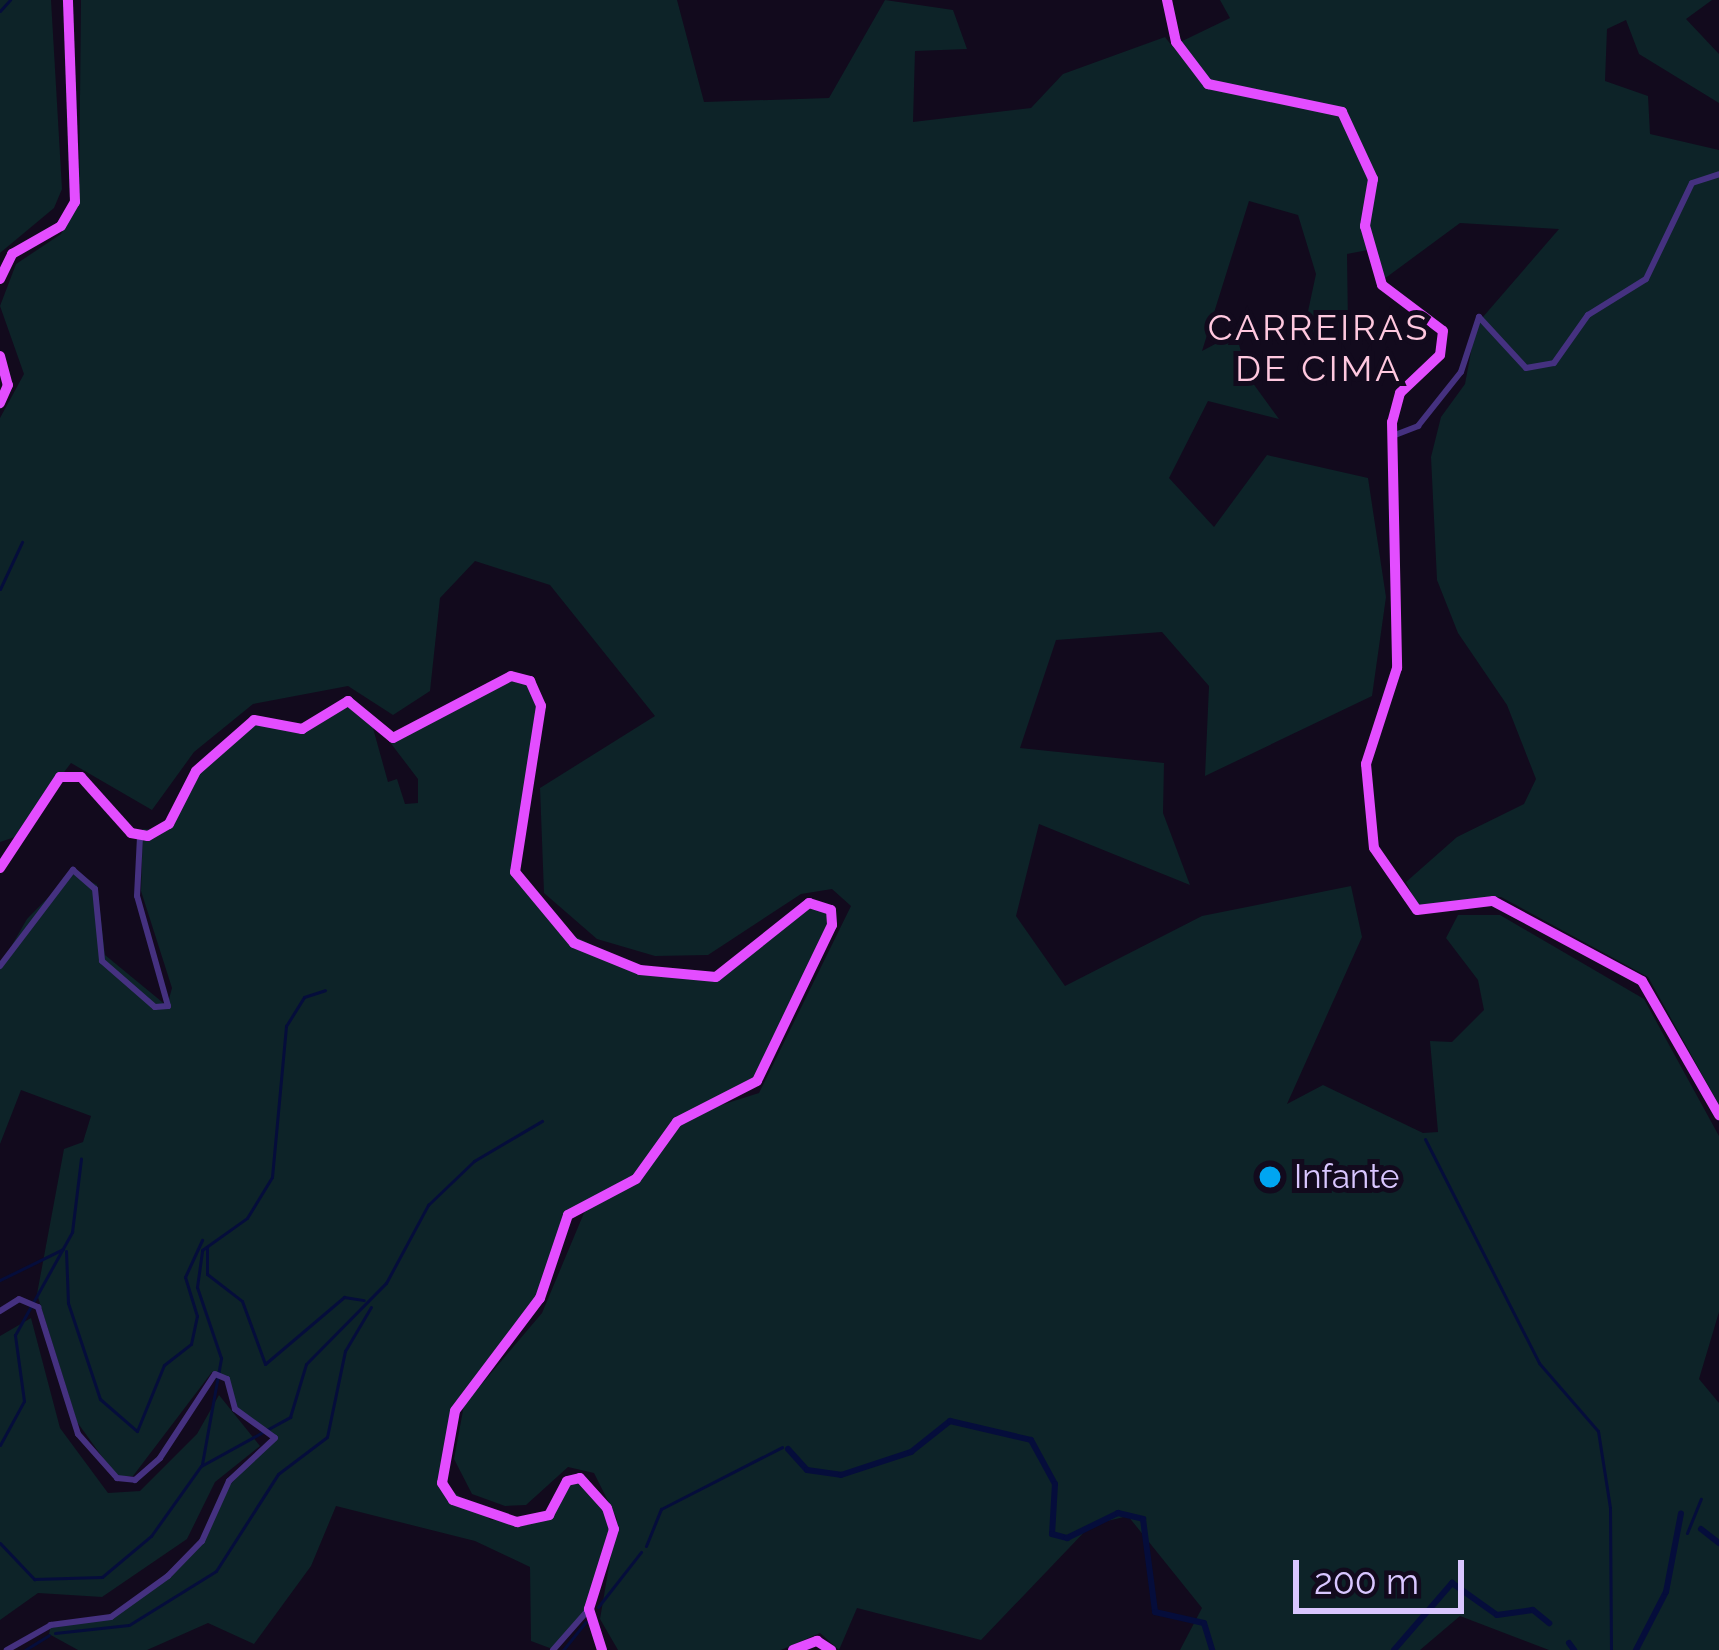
<!DOCTYPE html>
<html>
<head>
<meta charset="utf-8">
<style>
  body { margin:0 }
  #map { position:relative; width:1719px; height:1650px; overflow:hidden; background:#120a1d; font-family:Raleway,sans-serif }
  div>[style] { position:absolute }
  .green>* { inset:0; background:#0d2328 }
  .stream>* { height:3px; margin:-1.5px; padding:0 1.5px; transform-origin:1.5px; border-radius:1.5px; background:#050d3b }
  .canal>* { height:6px; margin:-3px; padding:0 3px; transform-origin:3px; border-radius:3px; background:#050d3b }
  .minor>* { height:6px; margin:-3px; padding:0 3px; transform-origin:3px; border-radius:3px; background:#453180 }
  .major>* { height:10px; margin:-5px; padding:0 5px; transform-origin:5px; border-radius:5px; background:#e34dff }
  .dots>* { width:33px; height:33px; translate:-50% -50%; box-sizing:border-box; border:6px solid #120a1d; border-radius:50% }
  span { translate:-50% -50%; white-space:nowrap; text-align:center; line-height:1.15; -webkit-text-stroke:10px #120a1d; paint-order:stroke }
  .poi-label { font-size:33px; color:#d9c6ff }
  .left { translate:0 -50%; text-align:left }
  .neighbourhood-label { font-size:36px; color:#ffc8df; letter-spacing:3px }
  .scale { position:absolute; left:1293px; top:1560px; width:171px; height:54px; box-sizing:border-box; border:6px solid #d9c6ff; border-top:0; padding-left:15px; font-size:36px; line-height:42px; white-space:nowrap; color:#d9c6ff; -webkit-text-stroke:9px #120a1d; paint-order:stroke }
</style>
</head>
<body>
<div id="map">
  <div class="green">
    <i style="clip-path:polygon(0 0,51px 0,62px 189px,54px 208px,0 253px)"></i>
    <i style="clip-path:polygon(81px 0,677px 0,704px 102px,829px 98px,885px 0,953px 10px,967px 49px,915px 51px,913px 122px,1031px 108px,1063px 74px,1165px 37px,1172px 46px,1230px 18px,1220px 0,1712px 0,1686px 19px,1719px 54px,1719px 103px,1639px 54px,1626px 20px,1607px 29px,1605px 81px,1648px 96px,1650px 134px,1719px 150px,1719px 1105px,1648px 977px,1501px 897px,1418px 907px,1406px 882px,1457px 837px,1524px 804px,1536px 779px,1507px 705px,1458px 633px,1437px 580px,1431px 457px,1441px 417px,1465px 384px,1476px 325px,1559px 229px,1460px 223px,1376px 285px,1373px 249px,1347px 254px,1348px 326px,1316px 338px,1307px 316px,1316px 274px,1298px 215px,1249px 201px,1202px 351px,1236px 333px,1247px 375px,1279px 419px,1208px 401px,1169px 478px,1214px 527px,1267px 455px,1368px 478px,1386px 597px,1372px 696px,1205px 776px,1209px 686px,1162px 632px,1056px 640px,1020px 748px,1164px 763px,1163px 813px,1190px 885px,1039px 824px,1016px 916px,1065px 986px,1202px 916px,1351px 886px,1362px 937px,1287px 1104px,1323px 1085px,1423px 1133px,1438px 1132px,1430px 1041px,1452px 1042px,1484px 1010px,1478px 980px,1446px 938px,1458px 915px,1500px 915px,1644px 999px,1719px 1136px,1719px 1312px,1699px 1379px,1719px 1403px,1719px 1650px,1549px 1650px,1460px 1616px,1420px 1650px,1180px 1650px,1202px 1608px,1128px 1516px,1091px 1525px,981px 1640px,857px 1608px,839px 1650px,820px 1633px,781px 1650px,618px 1650px,600px 1619px,617px 1519px,594px 1473px,568px 1467px,526px 1505px,505px 1506px,472px 1494px,454px 1459px,464px 1405px,542px 1313px,589px 1201px,568px 1215px,546px 1285px,455px 1411px,442px 1483px,491px 1520px,545px 1517px,573px 1478px,607px 1508px,612px 1539px,597px 1593px,555px 1650px,531px 1641px,530px 1567px,475px 1541px,336px 1506px,311px 1566px,254px 1644px,208px 1623px,147px 1650px,78px 1650px,49px 1634px,51px 1625px,111px 1617px,168px 1576px,202px 1541px,221px 1494px,275px 1438px,235px 1409px,228px 1383px,212px 1372px,133px 1476px,116px 1476px,77px 1422px,37px 1294px,64px 1149px,83px 1142px,91px 1116px,21px 1090px,0 1144px,0 966px,27px 919px,73px 872px,97px 885px,105px 955px,167px 1006px,172px 988px,141px 891px,143px 829px,163px 830px,189px 779px,254px 720px,293px 729px,348px 701px,371px 721px,388px 782px,397px 779px,405px 804px,418px 803px,418px 779px,386px 737px,521px 677px,541px 706px,514px 862px,559px 928px,640px 970px,708px 977px,803px 908px,822px 904px,832px 925px,762px 1073px,702px 1111px,759px 1093px,851px 906px,832px 889px,801px 894px,708px 955px,655px 956px,597px 939px,544px 893px,540px 788px,655px 716px,550px 585px,475px 561px,440px 598px,430px 691px,393px 715px,348px 686px,253px 704px,194px 752px,152px 810px,71px 763px,15px 837px,0 842px,0 418px,24px 374px,0 306px,16px 264px,61px 234px,79px 196px)"></i>
    <i style="clip-path:polygon(31px 1318px,60px 1428px,108px 1493px,140px 1491px,197px 1434px,219px 1395px,260px 1446px,215px 1482px,187px 1539px,102px 1597px,38px 1593px,0 1620px,0 1336px)"></i>
  </div>
  <div class="stream">
    <i style="left:0;top:11px;width:15px;rotate:-48deg"></i>
    <i style="left:0;top:589px;width:52px;rotate:-64.9deg"></i>
    <i style="left:1425px;top:1139px;width:251px;rotate:63deg"></i>
    <i style="left:1539px;top:1363px;width:90px;rotate:49.1deg"></i>
    <i style="left:1598px;top:1431px;width:78px;rotate:81.1deg"></i>
    <i style="left:1610px;top:1508px;width:142px;rotate:89.6deg"></i>
    <i style="left:207px;top:1247px;width:27px;rotate:90deg"></i>
    <i style="left:207px;top:1274px;width:44px;rotate:37.6deg"></i>
    <i style="left:242px;top:1301px;width:67px;rotate:69.9deg"></i>
    <i style="left:265px;top:1364px;width:104px;rotate:-40.3deg"></i>
    <i style="left:344px;top:1297px;width:20px;rotate:9deg"></i>
    <i style="left:66px;top:1251px;width:52px;rotate:87.8deg"></i>
    <i style="left:68px;top:1303px;width:101px;rotate:71.6deg"></i>
    <i style="left:100px;top:1399px;width:49px;rotate:40.9deg"></i>
    <i style="left:137px;top:1431px;width:71px;rotate:-67.8deg"></i>
    <i style="left:164px;top:1365px;width:34px;rotate:-38deg"></i>
    <i style="left:191px;top:1344px;width:29px;rotate:-78deg"></i>
    <i style="left:197px;top:1316px;width:41px;rotate:-107.1deg"></i>
    <i style="left:185px;top:1277px;width:41px;rotate:-65.3deg"></i>
    <i style="left:0;top:1280px;width:70px;rotate:-26.2deg"></i>
    <i style="left:0;top:1445px;width:50px;rotate:-61.4deg"></i>
    <i style="left:24px;top:1401px;width:67px;rotate:-97.8deg"></i>
    <i style="left:15px;top:1335px;width:118px;rotate:-61deg"></i>
    <i style="left:72px;top:1232px;width:74px;rotate:-83deg"></i>
    <i style="left:202px;top:1464px;width:108px;rotate:-79.8deg"></i>
    <i style="left:221px;top:1358px;width:75px;rotate:-108.7deg"></i>
    <i style="left:197px;top:1287px;width:37px;rotate:-82deg"></i>
    <i style="left:202px;top:1250px;width:55px;rotate:-35.4deg"></i>
    <i style="left:247px;top:1218px;width:48px;rotate:-58.6deg"></i>
    <i style="left:272px;top:1177px;width:152px;rotate:-84.7deg"></i>
    <i style="left:286px;top:1026px;width:34px;rotate:-58deg"></i>
    <i style="left:304px;top:997px;width:22px;rotate:-18deg"></i>
    <i style="left:1687px;top:1533px;width:37px;rotate:-68deg"></i>
    <i style="left:0;top:1543px;width:50px;rotate:46.6deg"></i>
    <i style="left:34px;top:1579px;width:68px;rotate:-1.7deg"></i>
    <i style="left:102px;top:1577px;width:64px;rotate:-39.9deg"></i>
    <i style="left:151px;top:1536px;width:86px;rotate:-54.5deg"></i>
    <i style="left:201px;top:1466px;width:102px;rotate:-28.8deg"></i>
    <i style="left:290px;top:1417px;width:55px;rotate:-73.2deg"></i>
    <i style="left:306px;top:1364px;width:114px;rotate:-45.4deg"></i>
    <i style="left:386px;top:1283px;width:89px;rotate:-61.7deg"></i>
    <i style="left:428px;top:1205px;width:64px;rotate:-43.7deg"></i>
    <i style="left:474px;top:1161px;width:79px;rotate:-30.5deg"></i>
    <i style="left:646px;top:1546px;width:40px;rotate:-68deg"></i>
    <i style="left:661px;top:1509px;width:136px;rotate:-27.1deg"></i>
    <i style="left:598px;top:1607px;width:70px;rotate:-52deg"></i>
    <i style="left:55px;top:1633px;width:74px;rotate:-6.2deg"></i>
    <i style="left:129px;top:1625px;width:102px;rotate:-31.8deg"></i>
    <i style="left:216px;top:1571px;width:115px;rotate:-57.4deg"></i>
    <i style="left:278px;top:1474px;width:61px;rotate:-37.1deg"></i>
    <i style="left:327px;top:1437px;width:88px;rotate:-78.2deg"></i>
    <i style="left:345px;top:1351px;width:51px;rotate:-59.4deg"></i>
    <i style="left:25px;top:1650px;width:28px;rotate:-32deg"></i>
    <i style="left:563px;top:1650px;width:36px;rotate:-51deg"></i>
  </div>
  <div class="canal">
    <i style="left:788px;top:1449px;width:28px;rotate:48deg"></i>
    <i style="left:807px;top:1470px;width:34px;rotate:8deg"></i>
    <i style="left:841px;top:1475px;width:74px;rotate:-18.2deg"></i>
    <i style="left:911px;top:1452px;width:50px;rotate:-38.5deg"></i>
    <i style="left:950px;top:1421px;width:83px;rotate:13.2deg"></i>
    <i style="left:1031px;top:1440px;width:50px;rotate:61.4deg"></i>
    <i style="left:1055px;top:1484px;width:50px;rotate:93.4deg"></i>
    <i style="left:1052px;top:1534px;width:16px;rotate:15deg"></i>
    <i style="left:1067px;top:1538px;width:57px;rotate:-26.1deg"></i>
    <i style="left:1118px;top:1513px;width:26px;rotate:13deg"></i>
    <i style="left:1143px;top:1519px;width:94px;rotate:82.6deg"></i>
    <i style="left:1155px;top:1612px;width:50px;rotate:12.7deg"></i>
    <i style="left:1204px;top:1623px;width:28px;rotate:73deg"></i>
    <i style="left:1701px;top:1529px;width:23px;rotate:38deg"></i>
    <i style="left:1569px;top:1643px;width:9px;rotate:54deg"></i>
    <i style="left:1394px;top:1650px;width:89px;rotate:-49.1deg"></i>
    <i style="left:1452px;top:1583px;width:55px;rotate:35.4deg"></i>
    <i style="left:1497px;top:1615px;width:36px;rotate:-8deg"></i>
    <i style="left:1533px;top:1610px;width:21px;rotate:39deg"></i>
    <i style="left:1636px;top:1650px;width:65px;rotate:-62.7deg"></i>
    <i style="left:1666px;top:1592px;width:80px;rotate:-79.2deg"></i>
  </div>
  <div class="minor">
    <i style="left:1395px;top:435px;width:25px;rotate:-21deg"></i>
    <i style="left:1418px;top:426px;width:69px;rotate:-51.5deg"></i>
    <i style="left:1461px;top:372px;width:58px;rotate:-71.9deg"></i>
    <i style="left:1479px;top:317px;width:69px;rotate:47.3deg"></i>
    <i style="left:1526px;top:368px;width:28px;rotate:-10deg"></i>
    <i style="left:1554px;top:363px;width:59px;rotate:-54.7deg"></i>
    <i style="left:1588px;top:315px;width:68px;rotate:-31.8deg"></i>
    <i style="left:1646px;top:279px;width:106px;rotate:-64.4deg"></i>
    <i style="left:1692px;top:183px;width:28px;rotate:-18deg"></i>
    <i style="left:0;top:966px;width:121px;rotate:-52.8deg"></i>
    <i style="left:73px;top:870px;width:29px;rotate:41deg"></i>
    <i style="left:95px;top:889px;width:72px;rotate:84.4deg"></i>
    <i style="left:102px;top:961px;width:70px;rotate:41deg"></i>
    <i style="left:155px;top:1007px;width:13px;rotate:-4deg"></i>
    <i style="left:168px;top:1006px;width:114px;rotate:-105.7deg"></i>
    <i style="left:137px;top:896px;width:59px;rotate:-87.1deg"></i>
    <i style="left:0;top:1311px;width:22px;rotate:-32deg"></i>
    <i style="left:19px;top:1299px;width:21px;rotate:23deg"></i>
    <i style="left:38px;top:1307px;width:133px;rotate:72.5deg"></i>
    <i style="left:78px;top:1434px;width:59px;rotate:48.4deg"></i>
    <i style="left:117px;top:1478px;width:18px;rotate:6deg"></i>
    <i style="left:135px;top:1480px;width:33px;rotate:-41deg"></i>
    <i style="left:160px;top:1458px;width:100px;rotate:-56.8deg"></i>
    <i style="left:215px;top:1374px;width:13px;rotate:23deg"></i>
    <i style="left:227px;top:1379px;width:31px;rotate:75deg"></i>
    <i style="left:235px;top:1409px;width:49px;rotate:35.9deg"></i>
    <i style="left:275px;top:1438px;width:63px;rotate:136.9deg"></i>
    <i style="left:229px;top:1481px;width:66px;rotate:114.2deg"></i>
    <i style="left:202px;top:1541px;width:49px;rotate:134.2deg"></i>
    <i style="left:168px;top:1576px;width:70px;rotate:144.3deg"></i>
    <i style="left:111px;top:1617px;width:61px;rotate:172.4deg"></i>
    <i style="left:51px;top:1625px;width:51px;rotate:150.4deg"></i>
    <i style="left:553px;top:1650px;width:55px;rotate:-48.7deg"></i>
  </div>
  <div class="major">
    <i style="left:1167px;top:0;width:43px;rotate:77.9deg"></i>
    <i style="left:1176px;top:42px;width:53px;rotate:52.7deg"></i>
    <i style="left:1208px;top:84px;width:137px;rotate:11.8deg"></i>
    <i style="left:1342px;top:112px;width:74px;rotate:65.2deg"></i>
    <i style="left:1373px;top:179px;width:48px;rotate:99.7deg"></i>
    <i style="left:1365px;top:226px;width:61px;rotate:73.9deg"></i>
    <i style="left:1382px;top:285px;width:76px;rotate:37deg"></i>
    <i style="left:1443px;top:331px;width:24px;rotate:97deg"></i>
    <i style="left:1440px;top:355px;width:55px;rotate:136.5deg"></i>
    <i style="left:1400px;top:393px;width:30px;rotate:105deg"></i>
    <i style="left:1392px;top:422px;width:246px;rotate:88.8deg"></i>
    <i style="left:1397px;top:668px;width:101px;rotate:107.9deg"></i>
    <i style="left:1366px;top:764px;width:84px;rotate:84.6deg"></i>
    <i style="left:1374px;top:848px;width:75px;rotate:55.3deg"></i>
    <i style="left:1417px;top:910px;width:77px;rotate:-6.8deg"></i>
    <i style="left:1493px;top:901px;width:169px;rotate:28.2deg"></i>
    <i style="left:1642px;top:981px;width:155px;rotate:60.1deg"></i>
    <i style="left:0;top:279px;width:28px;rotate:-64deg"></i>
    <i style="left:12px;top:254px;width:56px;rotate:-29.7deg"></i>
    <i style="left:61px;top:226px;width:28px;rotate:-60deg"></i>
    <i style="left:75px;top:202px;width:202px;rotate:-92deg"></i>
    <i style="left:0;top:356px;width:30px;rotate:75deg"></i>
    <i style="left:8px;top:385px;width:20px;rotate:114deg"></i>
    <i style="left:0;top:868px;width:109px;rotate:-56.6deg"></i>
    <i style="left:60px;top:777px;width:21px"></i>
    <i style="left:81px;top:777px;width:75px;rotate:48.2deg"></i>
    <i style="left:131px;top:833px;width:17px;rotate:10deg"></i>
    <i style="left:148px;top:836px;width:24px;rotate:-30deg"></i>
    <i style="left:169px;top:824px;width:59px;rotate:-63deg"></i>
    <i style="left:196px;top:771px;width:77px;rotate:-41.3deg"></i>
    <i style="left:254px;top:720px;width:49px;rotate:10.6deg"></i>
    <i style="left:302px;top:729px;width:54px;rotate:-31.3deg"></i>
    <i style="left:348px;top:701px;width:58px;rotate:39.4deg"></i>
    <i style="left:393px;top:738px;width:133px;rotate:-27.7deg"></i>
    <i style="left:511px;top:676px;width:20px;rotate:15deg"></i>
    <i style="left:530px;top:681px;width:27px;rotate:66deg"></i>
    <i style="left:541px;top:706px;width:168px;rotate:98.9deg"></i>
    <i style="left:515px;top:872px;width:92px;rotate:50.3deg"></i>
    <i style="left:574px;top:943px;width:71px;rotate:22.2deg"></i>
    <i style="left:640px;top:970px;width:76px;rotate:5.3deg"></i>
    <i style="left:716px;top:977px;width:119px;rotate:-38.5deg"></i>
    <i style="left:809px;top:903px;width:23px;rotate:18deg"></i>
    <i style="left:831px;top:910px;width:15px;rotate:86deg"></i>
    <i style="left:832px;top:925px;width:173px;rotate:115.7deg"></i>
    <i style="left:757px;top:1081px;width:90px;rotate:152.9deg"></i>
    <i style="left:677px;top:1122px;width:70px;rotate:125.7deg"></i>
    <i style="left:636px;top:1179px;width:77px;rotate:152.1deg"></i>
    <i style="left:568px;top:1215px;width:88px;rotate:108.6deg"></i>
    <i style="left:540px;top:1298px;width:141px;rotate:127deg"></i>
    <i style="left:455px;top:1411px;width:73px;rotate:100.2deg"></i>
    <i style="left:442px;top:1483px;width:20px;rotate:57deg"></i>
    <i style="left:453px;top:1500px;width:68px;rotate:19deg"></i>
    <i style="left:517px;top:1522px;width:33px;rotate:-12deg"></i>
    <i style="left:549px;top:1515px;width:38px;rotate:-62deg"></i>
    <i style="left:567px;top:1481px;width:13px;rotate:-13deg"></i>
    <i style="left:580px;top:1478px;width:40px;rotate:48deg"></i>
    <i style="left:607px;top:1508px;width:22px;rotate:72deg"></i>
    <i style="left:614px;top:1529px;width:84px;rotate:107.4deg"></i>
    <i style="left:589px;top:1609px;width:43px;rotate:72.4deg"></i>
    <i style="left:793px;top:1650px;width:26px;rotate:-21deg"></i>
    <i style="left:817px;top:1641px;width:17px;rotate:33deg"></i>
  </div>
  <div class="dots">
    <i style="left:1270px;top:1177px;background:#00a5f1"></i>
  </div>
  <div class="poi-label">
    <span class="left" style="left:1294px;top:1177px">Infante</span>
  </div>
  <div class="neighbourhood-label">
    <span style="left:1319px;top:348px">CARREIRAS<br>DE CIMA</span>
  </div>
  <div class="scale">200 m</div>
</div>
</body>
</html>
